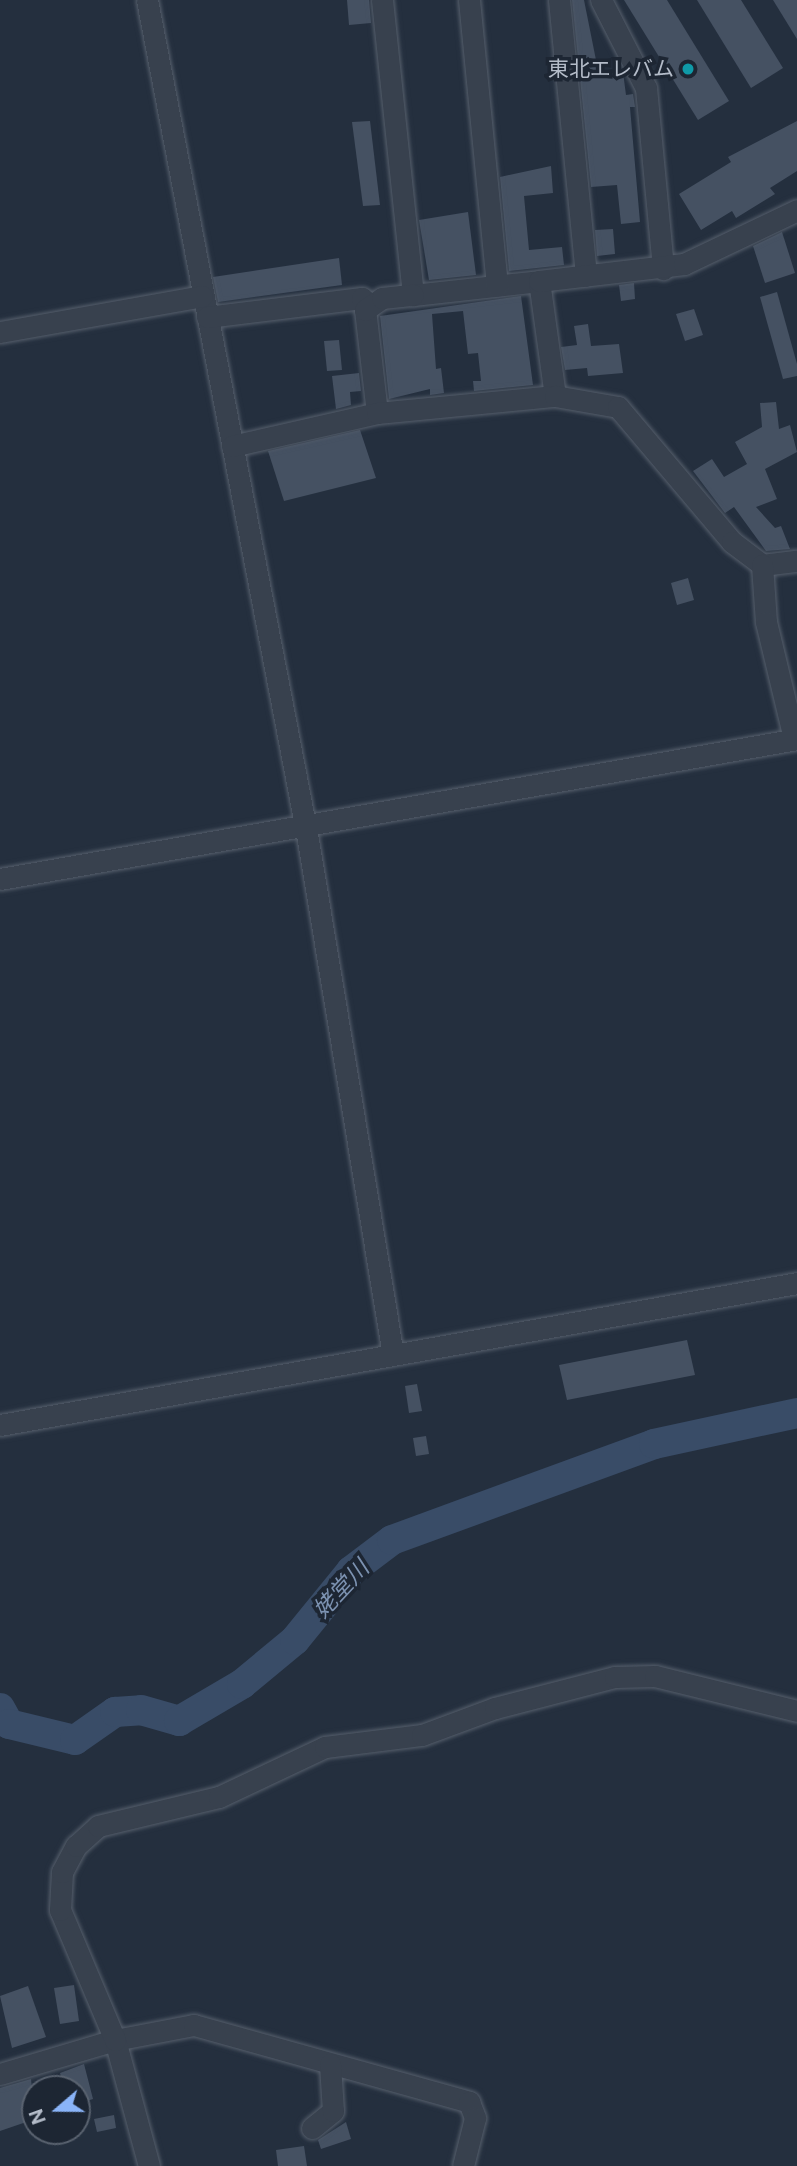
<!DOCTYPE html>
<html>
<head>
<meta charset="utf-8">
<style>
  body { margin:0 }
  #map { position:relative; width:797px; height:2166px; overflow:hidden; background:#242f3e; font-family:Figtree,"Noto Sans JP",sans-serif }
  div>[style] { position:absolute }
  .river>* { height:30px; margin:-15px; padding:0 15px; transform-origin:15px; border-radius:15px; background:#394c67 }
  .building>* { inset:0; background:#455162 }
  .roads { filter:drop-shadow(0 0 2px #565f6c) drop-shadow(0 0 2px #565f6c) }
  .minor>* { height:21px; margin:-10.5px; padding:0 10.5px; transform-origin:10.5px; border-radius:10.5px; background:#38414e }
  .dots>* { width:19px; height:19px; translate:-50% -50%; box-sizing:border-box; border:4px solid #1d2633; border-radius:50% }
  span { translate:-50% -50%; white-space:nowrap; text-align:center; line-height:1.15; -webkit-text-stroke:7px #1d2633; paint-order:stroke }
  .poi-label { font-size:21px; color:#b4bcc9 }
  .right { translate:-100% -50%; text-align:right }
  .water-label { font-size:23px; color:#7c92b1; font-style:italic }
  .north { position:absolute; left:21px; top:2075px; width:70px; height:70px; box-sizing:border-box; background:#1d2633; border:2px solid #59626f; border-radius:50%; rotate:250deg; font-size:19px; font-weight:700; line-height:28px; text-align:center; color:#b4bcc9 }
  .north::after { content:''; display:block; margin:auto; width:24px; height:32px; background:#8ab4f8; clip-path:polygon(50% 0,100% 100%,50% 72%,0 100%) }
</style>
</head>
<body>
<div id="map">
  <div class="river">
    <i style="left:0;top:1708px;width:18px;rotate:61deg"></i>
    <i style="left:9px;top:1724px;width:68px;rotate:13.6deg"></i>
    <i style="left:75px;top:1740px;width:49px;rotate:-35deg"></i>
    <i style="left:115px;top:1712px;width:26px;rotate:-4deg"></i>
    <i style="left:141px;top:1710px;width:40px;rotate:16deg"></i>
    <i style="left:179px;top:1721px;width:73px;rotate:-30.4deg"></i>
    <i style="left:242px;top:1684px;width:69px;rotate:-39.7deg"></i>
    <i style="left:295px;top:1640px;width:89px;rotate:-50.9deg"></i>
    <i style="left:351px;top:1571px;width:51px;rotate:-37.1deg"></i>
    <i style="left:392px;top:1540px;width:279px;rotate:-20.1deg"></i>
    <i style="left:654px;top:1444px;width:146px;rotate:-12.2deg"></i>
  </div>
  <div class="building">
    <i style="clip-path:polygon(347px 0,369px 0,371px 23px,349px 25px)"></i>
    <i style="clip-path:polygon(572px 0,584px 0,599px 75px,623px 72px,626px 95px,633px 94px,635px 107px,630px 107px,640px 222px,621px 224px,617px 185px,591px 187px)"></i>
    <i style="clip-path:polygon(624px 0,667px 0,729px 101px,698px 120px)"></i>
    <i style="clip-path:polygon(697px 0,741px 0,783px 68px,751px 88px)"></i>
    <i style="clip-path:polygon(773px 0,797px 0,797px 39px)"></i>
    <i style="clip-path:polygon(370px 121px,380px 205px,363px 206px,352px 122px)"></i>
    <i style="clip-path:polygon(797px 121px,797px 171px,770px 188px,775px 194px,736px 218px,732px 211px,701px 230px,679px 194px,731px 162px,728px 157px)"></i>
    <i style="clip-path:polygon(551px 166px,553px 193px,524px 196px,529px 250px,562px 247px,564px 265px,509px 271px,500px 177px)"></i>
    <i style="clip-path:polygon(468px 212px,476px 275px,429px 280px,419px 220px)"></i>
    <i style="clip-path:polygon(613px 229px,615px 254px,597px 256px,595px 230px)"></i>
    <i style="clip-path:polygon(782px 232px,795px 273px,765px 283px,753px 246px)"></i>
    <i style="clip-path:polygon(339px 258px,342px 285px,218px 302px,213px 277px)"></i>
    <i style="clip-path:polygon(634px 283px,635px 299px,621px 301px,619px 285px)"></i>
    <i style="clip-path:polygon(777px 292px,797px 364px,797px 376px,783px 379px,760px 297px)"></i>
    <i style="clip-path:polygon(521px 296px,533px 385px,474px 391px,473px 381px,481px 381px,478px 353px,468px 354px,463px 311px,432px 314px,436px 369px,441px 368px,444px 393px,430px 395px,430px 389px,389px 399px,380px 316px)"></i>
    <i style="clip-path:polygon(694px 309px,703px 335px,685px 341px,676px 314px)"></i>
    <i style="clip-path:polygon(588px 324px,591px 346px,619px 344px,623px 373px,588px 376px,587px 368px,565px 370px,561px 347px,577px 345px,574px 326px)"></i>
    <i style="clip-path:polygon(339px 340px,342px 370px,327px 371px,324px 341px)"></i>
    <i style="clip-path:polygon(359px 373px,361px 391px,350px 392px,351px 405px,336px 409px,332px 376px)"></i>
    <i style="clip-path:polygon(776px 402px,779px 429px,790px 425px,797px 452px,765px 469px,777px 499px,756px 507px,775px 528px,781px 526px,790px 549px,766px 551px,734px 507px,725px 513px,693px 471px,712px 459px,724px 477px,747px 464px,735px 442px,762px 427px,760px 403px)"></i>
    <i style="clip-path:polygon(360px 430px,376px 478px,284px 501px,268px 451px)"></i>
    <i style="clip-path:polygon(688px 578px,694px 600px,677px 605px,671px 583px)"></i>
    <i style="clip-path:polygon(687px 1340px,695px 1375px,567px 1400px,559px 1365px)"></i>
    <i style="clip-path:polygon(417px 1384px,422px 1411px,409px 1413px,405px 1386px)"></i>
    <i style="clip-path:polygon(426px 1436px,429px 1454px,416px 1456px,413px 1438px)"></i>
    <i style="clip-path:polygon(74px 1985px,79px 2021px,60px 2024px,54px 1988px)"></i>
    <i style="clip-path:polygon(28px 1986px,46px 2037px,12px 2048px,0 1996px)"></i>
    <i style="clip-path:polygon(84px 2064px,93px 2099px,77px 2104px,77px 2089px,64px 2089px,60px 2073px)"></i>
    <i style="clip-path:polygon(31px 2079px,35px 2119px,0 2131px,0 2088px)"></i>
    <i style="clip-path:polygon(114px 2115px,116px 2128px,97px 2132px,94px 2119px)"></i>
    <i style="clip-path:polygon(346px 2122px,351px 2139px,321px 2149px,318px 2140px)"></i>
    <i style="clip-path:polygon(304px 2146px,307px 2166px,278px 2166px,276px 2150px)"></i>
  </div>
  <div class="roads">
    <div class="minor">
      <i style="left:147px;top:0;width:855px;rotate:79.15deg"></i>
      <i style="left:308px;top:840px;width:522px;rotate:80.63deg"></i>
      <i style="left:382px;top:0;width:297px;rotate:84deg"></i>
      <i style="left:413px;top:295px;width:127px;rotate:-6.3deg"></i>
      <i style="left:469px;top:0;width:287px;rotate:84.4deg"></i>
      <i style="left:559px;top:0;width:277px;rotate:84.4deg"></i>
      <i style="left:601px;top:0;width:99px;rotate:62.9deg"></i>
      <i style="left:646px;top:88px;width:182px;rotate:84.6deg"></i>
      <i style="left:207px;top:317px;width:156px;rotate:-7deg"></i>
      <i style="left:362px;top:298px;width:8px;rotate:40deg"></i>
      <i style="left:0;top:332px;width:205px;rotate:-10.1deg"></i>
      <i style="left:555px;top:396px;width:116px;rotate:-97.9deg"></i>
      <i style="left:539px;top:281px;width:146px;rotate:-6.7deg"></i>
      <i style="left:684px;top:264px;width:125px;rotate:-25.5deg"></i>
      <i style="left:377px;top:413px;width:104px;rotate:-96.6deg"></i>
      <i style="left:365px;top:310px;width:21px;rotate:-35deg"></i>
      <i style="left:382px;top:298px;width:31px;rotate:-6deg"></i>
      <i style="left:232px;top:446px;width:149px;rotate:-12.8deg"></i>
      <i style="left:377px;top:413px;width:179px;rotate:-5.5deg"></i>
      <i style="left:555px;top:396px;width:64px;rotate:9.9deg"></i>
      <i style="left:618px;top:407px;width:177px;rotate:49.8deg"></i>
      <i style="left:732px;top:542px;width:38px;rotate:37deg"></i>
      <i style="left:762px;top:565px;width:35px;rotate:-7deg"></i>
      <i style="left:762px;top:565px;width:57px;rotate:86deg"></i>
      <i style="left:766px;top:622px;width:120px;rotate:76.5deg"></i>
      <i style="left:0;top:879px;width:809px;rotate:-9.96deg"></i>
      <i style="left:0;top:1425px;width:810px;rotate:-10.1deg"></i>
      <i style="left:0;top:2074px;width:120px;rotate:-16.5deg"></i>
      <i style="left:115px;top:2040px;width:80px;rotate:-10.8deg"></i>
      <i style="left:194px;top:2025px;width:286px;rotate:15.6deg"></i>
      <i style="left:469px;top:2102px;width:17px;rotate:69deg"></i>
      <i style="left:475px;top:2118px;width:49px;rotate:104deg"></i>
      <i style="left:312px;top:2128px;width:27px;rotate:-39deg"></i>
      <i style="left:333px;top:2111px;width:47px;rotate:-93.7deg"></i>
      <i style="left:149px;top:2166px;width:131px;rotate:-105.1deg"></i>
      <i style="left:115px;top:2040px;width:141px;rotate:-112.9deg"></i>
      <i style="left:60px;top:1910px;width:38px;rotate:-87deg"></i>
      <i style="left:62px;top:1872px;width:30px;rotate:-62deg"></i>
      <i style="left:76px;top:1846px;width:30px;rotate:-42deg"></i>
      <i style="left:98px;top:1826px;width:124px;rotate:-13.5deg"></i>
      <i style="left:219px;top:1797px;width:117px;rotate:-25.3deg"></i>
      <i style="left:325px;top:1747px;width:98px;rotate:-7.1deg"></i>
      <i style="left:422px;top:1735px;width:78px;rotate:-20.3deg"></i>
      <i style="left:495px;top:1708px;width:124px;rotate:-14.5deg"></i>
      <i style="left:615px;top:1677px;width:40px;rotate:-1.4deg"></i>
      <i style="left:655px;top:1676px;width:146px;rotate:13.8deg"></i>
    </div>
  </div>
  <div class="dots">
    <i style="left:688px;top:69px;background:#0f9aa8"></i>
  </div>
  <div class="poi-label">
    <span class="right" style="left:674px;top:69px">東北エレバム</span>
  </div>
  <div class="water-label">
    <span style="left:341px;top:1589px;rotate:-47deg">姥堂川</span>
  </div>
  <div class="north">N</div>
</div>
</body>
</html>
